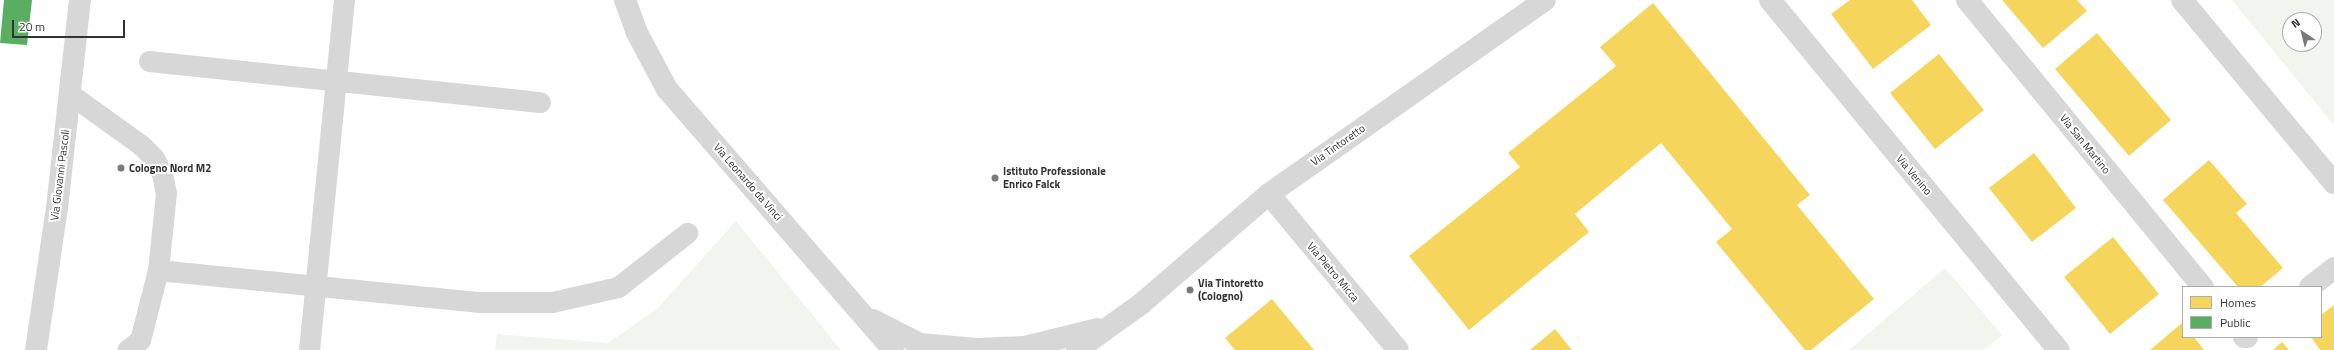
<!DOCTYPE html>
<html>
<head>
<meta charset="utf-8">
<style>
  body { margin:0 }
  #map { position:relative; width:2334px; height:350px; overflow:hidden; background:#fff; font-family:"Titillium Web",sans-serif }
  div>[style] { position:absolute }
  .green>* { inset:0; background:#f1f5ed }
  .homes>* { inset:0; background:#f6d55c }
  .public>* { inset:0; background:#5aae61 }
  .service>* { height:21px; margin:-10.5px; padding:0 10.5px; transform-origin:10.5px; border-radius:10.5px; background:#d7d7d7 }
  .minor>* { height:22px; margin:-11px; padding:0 11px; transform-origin:11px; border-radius:11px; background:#d7d7d7 }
  .dots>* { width:11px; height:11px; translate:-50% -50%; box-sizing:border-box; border:2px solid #fff; border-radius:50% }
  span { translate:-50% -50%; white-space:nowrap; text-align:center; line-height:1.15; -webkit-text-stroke:4px #fff; paint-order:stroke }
  .street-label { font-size:11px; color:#333 }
  .poi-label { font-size:11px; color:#333; font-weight:700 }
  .left { translate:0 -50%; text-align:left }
  .legend { position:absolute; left:2182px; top:286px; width:140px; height:52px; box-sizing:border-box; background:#fff; border:1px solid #adadad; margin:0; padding:5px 7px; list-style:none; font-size:12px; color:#333 }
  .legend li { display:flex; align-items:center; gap:8px; height:20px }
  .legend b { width:20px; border:1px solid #adadad }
  .north { position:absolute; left:2282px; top:12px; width:40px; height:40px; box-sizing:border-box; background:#fff; border:1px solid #adadad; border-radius:50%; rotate:325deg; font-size:11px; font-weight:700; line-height:16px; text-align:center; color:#333 }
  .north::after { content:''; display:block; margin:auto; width:14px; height:18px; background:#7a7a7a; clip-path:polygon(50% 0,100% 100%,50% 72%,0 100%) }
  .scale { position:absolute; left:12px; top:20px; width:113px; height:18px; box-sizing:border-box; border:2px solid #333; border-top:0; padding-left:5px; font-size:12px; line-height:14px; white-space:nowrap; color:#333; -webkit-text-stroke:3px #fff; paint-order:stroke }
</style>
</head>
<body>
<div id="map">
  <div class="green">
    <i style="clip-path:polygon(evenodd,2232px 0,2334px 0,2334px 125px,2232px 0,2290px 20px,2314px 20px,2314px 44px,2290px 44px,2290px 20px)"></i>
    <i style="clip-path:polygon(736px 221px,841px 350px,495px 350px,497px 334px,608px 343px,658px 308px)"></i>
    <i style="clip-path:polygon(1945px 268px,2002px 335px,1984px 350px,1849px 350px)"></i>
  </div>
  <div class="homes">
    <i style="clip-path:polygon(1850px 0,1912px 0,1931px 25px,1873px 69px,1831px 14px)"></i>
    <i style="clip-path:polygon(2002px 0,2077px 0,2087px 11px,2043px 48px)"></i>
    <i style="clip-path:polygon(1653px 3px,1810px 195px,1797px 205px,1874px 299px,1811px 350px,1805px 350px,1716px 242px,1732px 229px,1661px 143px,1575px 214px,1589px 232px,1469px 330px,1409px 256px,1520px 167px,1508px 153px,1616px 66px,1600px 47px)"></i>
    <i style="clip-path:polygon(2097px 33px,2171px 120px,2129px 156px,2055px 69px)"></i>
    <i style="clip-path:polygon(1939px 54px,1984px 110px,1935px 149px,1890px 93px)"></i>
    <i style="clip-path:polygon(2034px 153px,2076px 208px,2032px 242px,1989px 188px)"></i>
    <i style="clip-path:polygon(2209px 160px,2247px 204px,2236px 213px,2283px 268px,2260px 287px,2238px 287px,2163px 200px)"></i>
    <i style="clip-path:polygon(2113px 237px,2159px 294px,2110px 334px,2064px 277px)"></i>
    <i style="clip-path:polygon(1272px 299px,1314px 350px,1235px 350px,1225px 338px)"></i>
    <i style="clip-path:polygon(2334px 305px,2334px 350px,2320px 350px,2311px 337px,2321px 337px,2321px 315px)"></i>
    <i style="clip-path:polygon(2182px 323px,2183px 337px,2194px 337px,2204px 350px,2150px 350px)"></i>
    <i style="clip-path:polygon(1555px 329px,1572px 350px,1530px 350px)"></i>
    <i style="clip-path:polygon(2282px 342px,2289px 350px,2273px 350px)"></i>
  </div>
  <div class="public">
    <i style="clip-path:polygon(4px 0,32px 0,27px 45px,0 43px)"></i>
  </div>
  <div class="service">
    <i style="left:149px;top:61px;width:393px;rotate:6deg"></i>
    <i style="left:70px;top:94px;width:87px;rotate:35.7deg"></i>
    <i style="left:141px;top:145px;width:18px;rotate:45deg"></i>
    <i style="left:154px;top:158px;width:17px;rotate:62deg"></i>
    <i style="left:162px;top:173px;width:20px;rotate:79deg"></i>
    <i style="left:166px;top:193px;width:77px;rotate:95.9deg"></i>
    <i style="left:158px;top:270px;width:72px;rotate:104.4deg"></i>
    <i style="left:140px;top:340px;width:16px;rotate:142deg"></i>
    <i style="left:158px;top:270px;width:321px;rotate:5.7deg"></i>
    <i style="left:477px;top:302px;width:75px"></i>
    <i style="left:552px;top:302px;width:68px;rotate:-12.8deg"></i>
    <i style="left:618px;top:287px;width:88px;rotate:-38deg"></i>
    <i style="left:309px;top:350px;width:352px;rotate:-84.3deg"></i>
  </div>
  <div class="minor">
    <i style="left:625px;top:0;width:33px;rotate:70deg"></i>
    <i style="left:636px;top:31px;width:66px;rotate:61.9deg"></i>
    <i style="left:667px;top:89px;width:345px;rotate:49.1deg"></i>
    <i style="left:1770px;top:0;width:454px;rotate:50.5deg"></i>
    <i style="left:1967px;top:0;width:372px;rotate:50.6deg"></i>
    <i style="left:2182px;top:0;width:238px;rotate:50.3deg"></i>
    <i style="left:1269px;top:194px;width:202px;rotate:50.4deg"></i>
    <i style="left:2310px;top:287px;width:31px;rotate:-38deg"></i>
    <i style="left:873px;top:320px;width:53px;rotate:27.1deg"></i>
    <i style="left:920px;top:344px;width:57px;rotate:5deg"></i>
    <i style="left:977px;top:349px;width:48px;rotate:-2.4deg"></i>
    <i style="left:1025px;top:347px;width:75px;rotate:-13.9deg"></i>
    <i style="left:2244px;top:337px;width:3px"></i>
    <i style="left:36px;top:350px;width:144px;rotate:-81.6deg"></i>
    <i style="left:57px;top:208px;width:209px;rotate:-83.7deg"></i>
    <i style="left:1077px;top:350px;width:79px;rotate:-35.7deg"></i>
    <i style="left:1141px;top:304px;width:169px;rotate:-40.7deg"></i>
    <i style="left:1269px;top:194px;width:337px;rotate:-35.1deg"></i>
  </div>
  <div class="dots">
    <i style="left:121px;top:168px;background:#7a7a7a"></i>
    <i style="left:995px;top:178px;background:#7a7a7a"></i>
    <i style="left:1190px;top:290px;background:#7a7a7a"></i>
  </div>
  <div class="street-label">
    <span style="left:2085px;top:144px;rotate:51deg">Via San Martino</span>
    <span style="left:1338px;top:145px;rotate:-35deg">Via Tintoretto</span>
    <span style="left:60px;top:175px;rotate:-83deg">Via Giovanni Pascoli</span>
    <span style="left:1914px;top:175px;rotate:50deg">Via Venino</span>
    <span style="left:748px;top:182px;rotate:49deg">Via Leonardo da Vinci</span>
    <span style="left:1333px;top:272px;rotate:50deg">Via Pietro Micca</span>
  </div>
  <div class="poi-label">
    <span class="left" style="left:129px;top:168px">Cologno Nord M2</span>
    <span class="left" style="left:1003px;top:178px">Istituto Professionale<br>Enrico Falck</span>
    <span class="left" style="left:1198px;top:290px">Via Tintoretto<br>(Cologno)</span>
  </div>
  <ul class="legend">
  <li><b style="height:11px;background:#f6d55c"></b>Homes</li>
  <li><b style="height:11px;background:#5aae61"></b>Public</li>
  </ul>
  <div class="north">N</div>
  <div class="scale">20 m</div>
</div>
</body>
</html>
